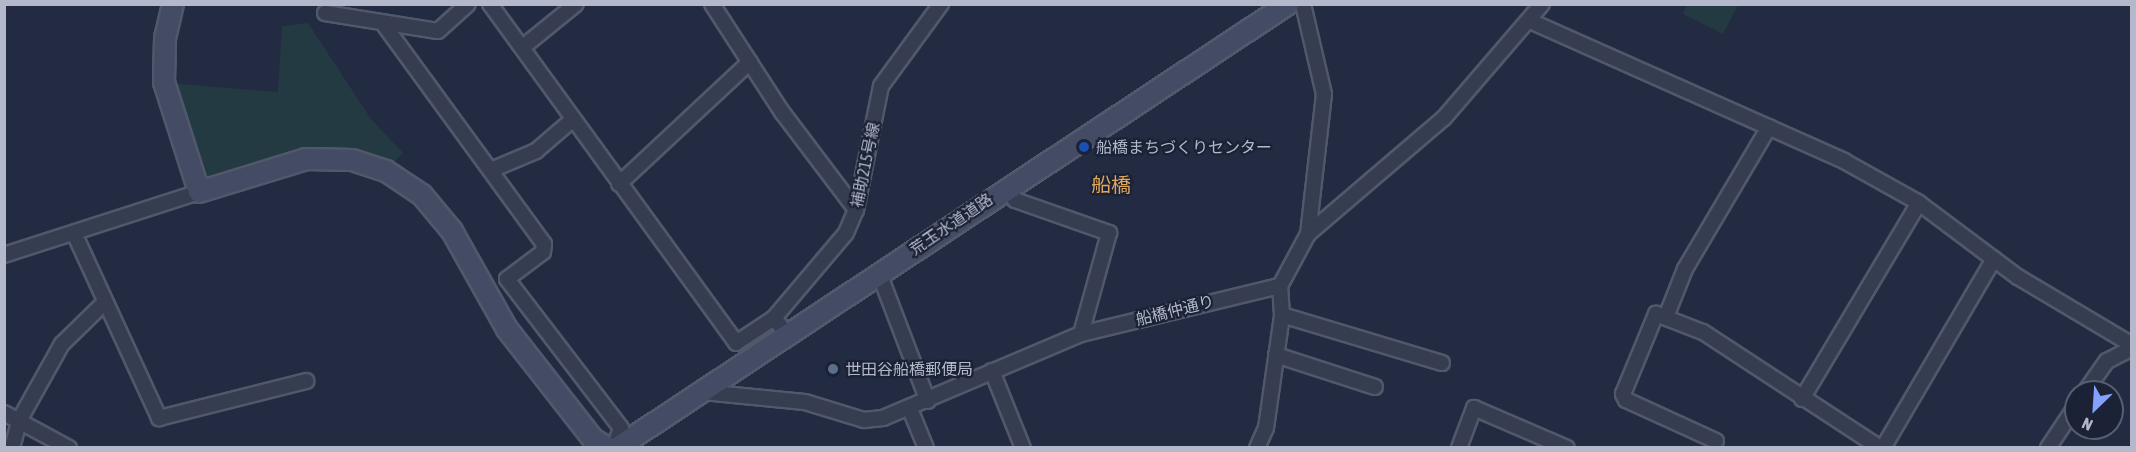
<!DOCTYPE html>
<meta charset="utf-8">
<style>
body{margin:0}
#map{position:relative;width:2136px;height:452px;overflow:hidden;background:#222b41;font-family:"Asap Condensed","Noto Sans JP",sans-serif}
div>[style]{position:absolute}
.green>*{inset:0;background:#243a42}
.roads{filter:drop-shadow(2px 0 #51586b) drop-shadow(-2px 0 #51586b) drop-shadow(0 2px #51586b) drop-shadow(0 -2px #51586b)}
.street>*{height:14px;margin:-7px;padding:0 7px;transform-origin:7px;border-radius:7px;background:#363d51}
.secondary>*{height:20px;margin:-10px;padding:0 10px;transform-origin:10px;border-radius:10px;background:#444b64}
.dots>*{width:16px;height:16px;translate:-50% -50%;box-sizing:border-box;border:3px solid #1b2236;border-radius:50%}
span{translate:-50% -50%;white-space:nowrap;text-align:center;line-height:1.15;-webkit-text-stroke:4.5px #1b2236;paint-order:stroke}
.poi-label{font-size:16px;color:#b3b9cb}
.left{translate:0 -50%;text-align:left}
.street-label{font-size:16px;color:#b3b9cb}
.quarter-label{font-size:20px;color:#dfa85a}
.frame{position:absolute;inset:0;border:6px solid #b3b9cb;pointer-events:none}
.north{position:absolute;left:2064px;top:380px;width:60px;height:60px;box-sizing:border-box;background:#1b2236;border:2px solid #585e72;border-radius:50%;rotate:205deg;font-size:16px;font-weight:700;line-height:24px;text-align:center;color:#b3b9cb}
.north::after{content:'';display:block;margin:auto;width:21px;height:27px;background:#84a1ff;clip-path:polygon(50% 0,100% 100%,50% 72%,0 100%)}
</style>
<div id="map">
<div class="green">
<div style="clip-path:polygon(1687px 5px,1687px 4px,1738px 5px,1723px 34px,1683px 14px)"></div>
<div style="clip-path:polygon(308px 23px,371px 119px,403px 153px,389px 168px,353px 158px,201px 190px,167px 83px,278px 92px,282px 26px)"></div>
</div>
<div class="roads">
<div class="street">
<div style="left:490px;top:4px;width:419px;rotate:54deg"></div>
<div style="left:736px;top:343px;width:45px;rotate:-33.3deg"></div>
<div style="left:774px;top:318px;width:21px;rotate:51deg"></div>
<div style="left:712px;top:4px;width:129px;rotate:57.1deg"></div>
<div style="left:782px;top:112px;width:123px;rotate:52.9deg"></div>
<div style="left:1303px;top:4px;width:92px;rotate:76.9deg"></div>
<div style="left:1324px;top:94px;width:141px;rotate:96.5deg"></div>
<div style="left:325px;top:13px;width:114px;rotate:9.1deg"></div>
<div style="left:438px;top:31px;width:40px;rotate:-42deg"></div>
<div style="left:1530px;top:21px;width:344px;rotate:24deg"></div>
<div style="left:1844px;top:161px;width:86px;rotate:29.2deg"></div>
<div style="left:1919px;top:203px;width:124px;rotate:36.8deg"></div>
<div style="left:2018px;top:277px;width:133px;rotate:30.8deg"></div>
<div style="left:382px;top:22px;width:275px;rotate:53.9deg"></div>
<div style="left:544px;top:244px;width:8px;rotate:97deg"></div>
<div style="left:543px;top:252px;width:45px;rotate:143.1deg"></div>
<div style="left:507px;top:279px;width:188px;rotate:52.6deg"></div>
<div style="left:621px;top:428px;width:21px;rotate:109deg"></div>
<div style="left:523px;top:47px;width:68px;rotate:-39.1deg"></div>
<div style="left:491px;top:170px;width:49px;rotate:-22.9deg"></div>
<div style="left:536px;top:151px;width:48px;rotate:-40.7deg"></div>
<div style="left:619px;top:184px;width:179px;rotate:-43deg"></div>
<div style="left:1006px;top:187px;width:16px;rotate:55deg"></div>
<div style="left:1015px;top:200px;width:100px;rotate:19.3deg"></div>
<div style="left:1109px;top:233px;width:105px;rotate:105.5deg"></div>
<div style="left:74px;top:233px;width:204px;rotate:65.3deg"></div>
<div style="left:159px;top:418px;width:152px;rotate:-14.1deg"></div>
<div style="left:4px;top:255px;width:205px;rotate:-17.9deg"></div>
<div style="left:879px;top:273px;width:137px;rotate:69.1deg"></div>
<div style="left:1282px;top:315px;width:167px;rotate:16.7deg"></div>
<div style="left:1666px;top:317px;width:52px;rotate:-68.4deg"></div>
<div style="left:1685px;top:269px;width:165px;rotate:-59.4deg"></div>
<div style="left:774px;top:318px;width:111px;rotate:-49.7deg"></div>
<div style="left:846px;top:233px;width:25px;rotate:-67deg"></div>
<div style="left:856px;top:210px;width:126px;rotate:-78.6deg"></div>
<div style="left:881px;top:86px;width:102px;rotate:-53.8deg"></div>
<div style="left:1276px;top:355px;width:104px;rotate:17.9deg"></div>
<div style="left:992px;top:371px;width:83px;rotate:68.1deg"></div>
<div style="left:703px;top:392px;width:102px;rotate:5.6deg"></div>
<div style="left:805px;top:402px;width:62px;rotate:17deg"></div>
<div style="left:864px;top:420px;width:19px;rotate:-6deg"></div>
<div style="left:883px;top:418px;width:215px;rotate:-23deg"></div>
<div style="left:1081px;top:334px;width:205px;rotate:-13.6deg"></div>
<div style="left:1280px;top:286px;width:59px;rotate:-61.7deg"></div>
<div style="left:1308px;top:234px;width:179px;rotate:-40.5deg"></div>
<div style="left:1444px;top:118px;width:150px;rotate:-49.3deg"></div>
<div style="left:2085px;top:392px;width:38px;rotate:-55deg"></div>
<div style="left:2107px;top:361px;width:28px;rotate:-27deg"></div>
<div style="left:1802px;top:399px;width:228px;rotate:-59.2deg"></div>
<div style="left:910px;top:409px;width:42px;rotate:67.7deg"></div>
<div style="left:4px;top:413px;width:74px;rotate:28.3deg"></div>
<div style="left:1716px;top:441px;width:99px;rotate:-155.5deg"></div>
<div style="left:1626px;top:400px;width:7px;rotate:-117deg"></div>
<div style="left:1623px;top:394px;width:87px;rotate:-67.6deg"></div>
<div style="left:1656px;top:314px;width:50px;rotate:21deg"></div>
<div style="left:1703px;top:332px;width:212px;rotate:33.2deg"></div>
<div style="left:12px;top:448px;width:30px;rotate:-75deg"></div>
<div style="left:20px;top:419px;width:86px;rotate:-60.8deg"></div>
<div style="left:62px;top:344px;width:59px;rotate:-44.3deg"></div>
<div style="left:1257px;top:448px;width:22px;rotate:-66deg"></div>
<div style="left:1266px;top:428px;width:114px;rotate:-81.9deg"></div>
<div style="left:1282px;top:315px;width:29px;rotate:-94deg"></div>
<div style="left:1459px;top:448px;width:43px;rotate:-69.4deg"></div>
<div style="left:1474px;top:408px;width:101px;rotate:23.3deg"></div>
<div style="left:1883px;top:448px;width:219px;rotate:-59.6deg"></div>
<div style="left:2048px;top:448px;width:50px;rotate:-56.3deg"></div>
</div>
<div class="secondary">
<div style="left:173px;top:4px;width:35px;rotate:103deg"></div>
<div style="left:165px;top:38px;width:44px;rotate:91.3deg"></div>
<div style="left:164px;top:82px;width:115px;rotate:72.3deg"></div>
<div style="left:199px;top:192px;width:112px;rotate:-17.1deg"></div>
<div style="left:306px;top:159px;width:46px;rotate:1.2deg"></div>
<div style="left:352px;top:160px;width:36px;rotate:18deg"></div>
<div style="left:386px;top:171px;width:43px;rotate:33.7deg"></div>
<div style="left:422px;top:195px;width:47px;rotate:50.2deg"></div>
<div style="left:452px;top:231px;width:112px;rotate:60.7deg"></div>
<div style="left:507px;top:329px;width:140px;rotate:52deg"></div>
<div style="left:593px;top:439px;width:17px;rotate:31deg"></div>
<div style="left:617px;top:448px;width:805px;rotate:-33.49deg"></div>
</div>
</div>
<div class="dots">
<div style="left:1084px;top:147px;background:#1a4fb4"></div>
<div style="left:833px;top:369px;background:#5c6f8a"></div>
</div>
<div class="poi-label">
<span class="left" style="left:1096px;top:147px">船橋まちづくりセンター</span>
<span class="left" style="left:845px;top:369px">世田谷船橋郵便局</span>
</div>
<div class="street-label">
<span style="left:865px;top:165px;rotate:-78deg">補助215号線</span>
<span style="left:951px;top:224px;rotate:-34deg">荒玉水道道路</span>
<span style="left:1175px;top:310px;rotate:-14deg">船橋仲通り</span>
</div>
<div class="quarter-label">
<span style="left:1111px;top:184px">船橋</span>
</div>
<div class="frame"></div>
<div class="north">N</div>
</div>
